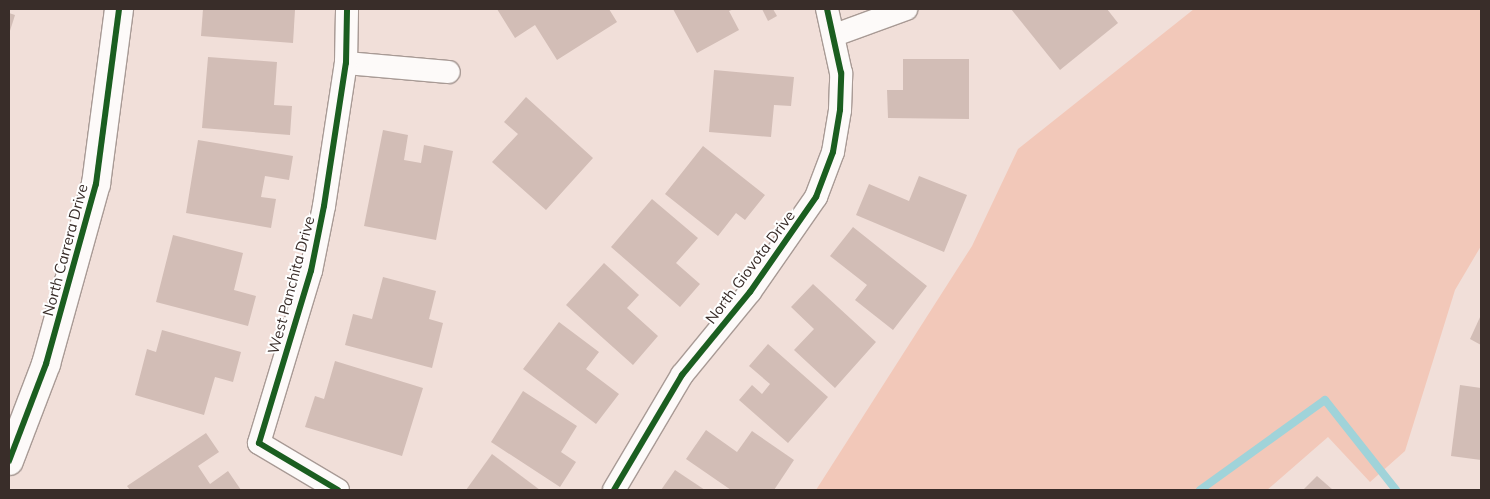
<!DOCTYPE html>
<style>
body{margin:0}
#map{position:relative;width:1490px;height:499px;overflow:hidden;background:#f1dfd9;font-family:Mulish,sans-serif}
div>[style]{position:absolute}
.green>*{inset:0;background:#f2c8b9}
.stream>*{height:8px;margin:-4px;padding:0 4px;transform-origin:4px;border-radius:4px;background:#a0d3d9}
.building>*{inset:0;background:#d2bdb6}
.roads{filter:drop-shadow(1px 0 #a89a95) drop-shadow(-1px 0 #a89a95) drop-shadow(0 1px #a89a95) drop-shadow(0 -1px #a89a95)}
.minor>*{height:22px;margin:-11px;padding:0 11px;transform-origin:11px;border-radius:11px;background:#fdfaf9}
.tertiary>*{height:28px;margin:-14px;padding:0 14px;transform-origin:14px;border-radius:14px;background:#fdfaf9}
.cycleway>*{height:6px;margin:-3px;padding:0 3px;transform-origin:3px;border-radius:3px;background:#1b5e20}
span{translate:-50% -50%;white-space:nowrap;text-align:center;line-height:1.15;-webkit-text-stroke:4px #fff;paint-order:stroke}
.street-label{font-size:15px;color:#392d29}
.frame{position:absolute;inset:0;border:10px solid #392d29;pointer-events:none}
</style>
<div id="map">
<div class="green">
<div style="clip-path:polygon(1194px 9px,1481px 9px,1481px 246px,1455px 290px,1405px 451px,1370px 482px,1328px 437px,1267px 490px,816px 490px,972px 246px,1018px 149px)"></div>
</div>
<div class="stream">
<div style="left:1200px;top:490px;width:154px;rotate:-35.8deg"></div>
<div style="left:1325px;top:400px;width:115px;rotate:51.7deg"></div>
</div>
<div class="building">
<div style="clip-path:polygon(203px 9px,295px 10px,293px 43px,201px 36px)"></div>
<div style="clip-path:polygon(497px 9px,609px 9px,617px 22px,557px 60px,535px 25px,515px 38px)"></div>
<div style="clip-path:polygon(673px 9px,734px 9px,729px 11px,739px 30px,697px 53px)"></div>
<div style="clip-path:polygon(762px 9px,773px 9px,777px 16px,768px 21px)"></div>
<div style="clip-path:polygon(1011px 9px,1107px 9px,1118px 23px,1060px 70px)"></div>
<div style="clip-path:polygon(9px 13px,15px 15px,9px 34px)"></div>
<div style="clip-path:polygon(208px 57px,277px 62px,274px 105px,292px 106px,290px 135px,202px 128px)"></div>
<div style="clip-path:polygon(903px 59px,969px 59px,969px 119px,888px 118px,887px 90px,903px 90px)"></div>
<div style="clip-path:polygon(714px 70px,794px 77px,791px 106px,774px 105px,771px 137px,709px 132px)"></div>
<div style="clip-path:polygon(526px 97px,593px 158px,546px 210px,492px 162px,518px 134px,504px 122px)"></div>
<div style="clip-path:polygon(383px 130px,408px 135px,404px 160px,421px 163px,424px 145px,453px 151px,436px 240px,364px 226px)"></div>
<div style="clip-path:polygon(198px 140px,293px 156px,289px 180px,265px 176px,261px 197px,276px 199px,271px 228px,186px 213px)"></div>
<div style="clip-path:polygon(703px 146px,765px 195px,745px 220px,736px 213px,718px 236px,665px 194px)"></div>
<div style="clip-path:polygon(919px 176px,967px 195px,944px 252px,856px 215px,869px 184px,909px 201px)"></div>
<div style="clip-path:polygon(652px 199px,698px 238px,676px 263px,700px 284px,680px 307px,611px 247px)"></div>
<div style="clip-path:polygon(853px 227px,927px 286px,893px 330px,855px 300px,867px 285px,830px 256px)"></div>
<div style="clip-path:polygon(173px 235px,243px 253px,234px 290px,256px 296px,248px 326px,156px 302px)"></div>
<div style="clip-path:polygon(604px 263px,639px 295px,627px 308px,658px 336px,633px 365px,566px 305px)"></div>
<div style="clip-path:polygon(383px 277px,436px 291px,429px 319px,443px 323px,432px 368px,345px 345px,353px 314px,372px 319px)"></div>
<div style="clip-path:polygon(813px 284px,876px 342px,835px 388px,794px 350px,814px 329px,791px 307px)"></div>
<div style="clip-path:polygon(1481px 315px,1481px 345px,1470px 339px)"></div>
<div style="clip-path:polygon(559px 322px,599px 352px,586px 369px,619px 394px,596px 424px,523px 369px)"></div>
<div style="clip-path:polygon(162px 330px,241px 352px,233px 382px,215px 377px,204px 415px,135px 395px,147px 349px,156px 352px)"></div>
<div style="clip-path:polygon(768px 344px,828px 397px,788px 443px,739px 400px,752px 385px,762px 394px,770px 384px,749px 366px)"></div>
<div style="clip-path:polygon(335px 361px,423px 388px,402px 456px,305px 427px,315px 396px,324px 399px)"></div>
<div style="clip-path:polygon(1460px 385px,1481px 388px,1481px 460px,1451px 456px)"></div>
<div style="clip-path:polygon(523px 391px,577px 426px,561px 452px,576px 462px,560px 487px,491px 442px)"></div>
<div style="clip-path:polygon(706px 430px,737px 452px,752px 431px,794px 460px,774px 490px,731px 490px,686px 459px)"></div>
<div style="clip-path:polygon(206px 433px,219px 452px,198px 466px,210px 484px,228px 471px,241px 490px,130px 490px,127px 486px)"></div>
<div style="clip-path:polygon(492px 454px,540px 490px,466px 490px)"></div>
<div style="clip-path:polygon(675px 470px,705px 490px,661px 490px)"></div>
<div style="clip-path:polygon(1317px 476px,1333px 490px,1303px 490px)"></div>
</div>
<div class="roads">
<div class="minor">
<div style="left:835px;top:35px;width:76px;rotate:-20.1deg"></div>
<div style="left:346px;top:63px;width:103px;rotate:5deg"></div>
<div style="left:338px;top:490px;width:92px;rotate:-149.3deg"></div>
<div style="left:259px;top:443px;width:180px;rotate:-73.2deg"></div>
<div style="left:311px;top:271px;width:66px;rotate:-78.7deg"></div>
<div style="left:324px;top:206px;width:145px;rotate:-81.3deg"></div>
<div style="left:346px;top:63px;width:54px;rotate:-88.9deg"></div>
<div style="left:614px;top:490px;width:134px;rotate:-59.4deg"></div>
<div style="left:682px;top:375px;width:107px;rotate:-50.7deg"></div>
<div style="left:750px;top:292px;width:116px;rotate:-55.2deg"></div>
<div style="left:816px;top:197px;width:48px;rotate:-69.3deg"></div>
<div style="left:833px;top:152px;width:43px;rotate:-80.5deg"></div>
<div style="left:840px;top:110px;width:37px;rotate:-88deg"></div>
<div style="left:841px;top:73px;width:66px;rotate:-102.3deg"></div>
</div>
<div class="tertiary">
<div style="left:9px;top:461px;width:104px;rotate:-69.1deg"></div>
<div style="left:46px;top:364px;width:187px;rotate:-74.5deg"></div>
<div style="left:96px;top:184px;width:177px;rotate:-82.5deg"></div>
</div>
</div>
<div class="cycleway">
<div style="left:9px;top:461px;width:104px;rotate:-69.1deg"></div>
<div style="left:46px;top:364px;width:187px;rotate:-74.5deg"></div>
<div style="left:96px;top:184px;width:177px;rotate:-82.5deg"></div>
<div style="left:338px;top:490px;width:92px;rotate:-149.3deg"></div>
<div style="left:259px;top:443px;width:180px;rotate:-73.2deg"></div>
<div style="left:311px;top:271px;width:66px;rotate:-78.7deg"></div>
<div style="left:324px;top:206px;width:145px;rotate:-81.3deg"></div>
<div style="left:346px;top:63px;width:54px;rotate:-88.9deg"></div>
<div style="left:614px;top:490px;width:134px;rotate:-59.4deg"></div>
<div style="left:682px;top:375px;width:107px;rotate:-50.7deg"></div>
<div style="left:750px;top:292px;width:116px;rotate:-55.2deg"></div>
<div style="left:816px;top:197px;width:48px;rotate:-69.3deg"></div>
<div style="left:833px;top:152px;width:43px;rotate:-80.5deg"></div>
<div style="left:840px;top:110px;width:37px;rotate:-88deg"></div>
<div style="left:841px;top:73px;width:66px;rotate:-102.3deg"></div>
</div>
<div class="street-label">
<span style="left:65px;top:250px;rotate:-75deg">North Carrera Drive</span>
<span style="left:750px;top:267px;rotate:-53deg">North Giovota Drive</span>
<span style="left:291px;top:285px;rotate:-75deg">West Panchita Drive</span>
</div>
<div class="frame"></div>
</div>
